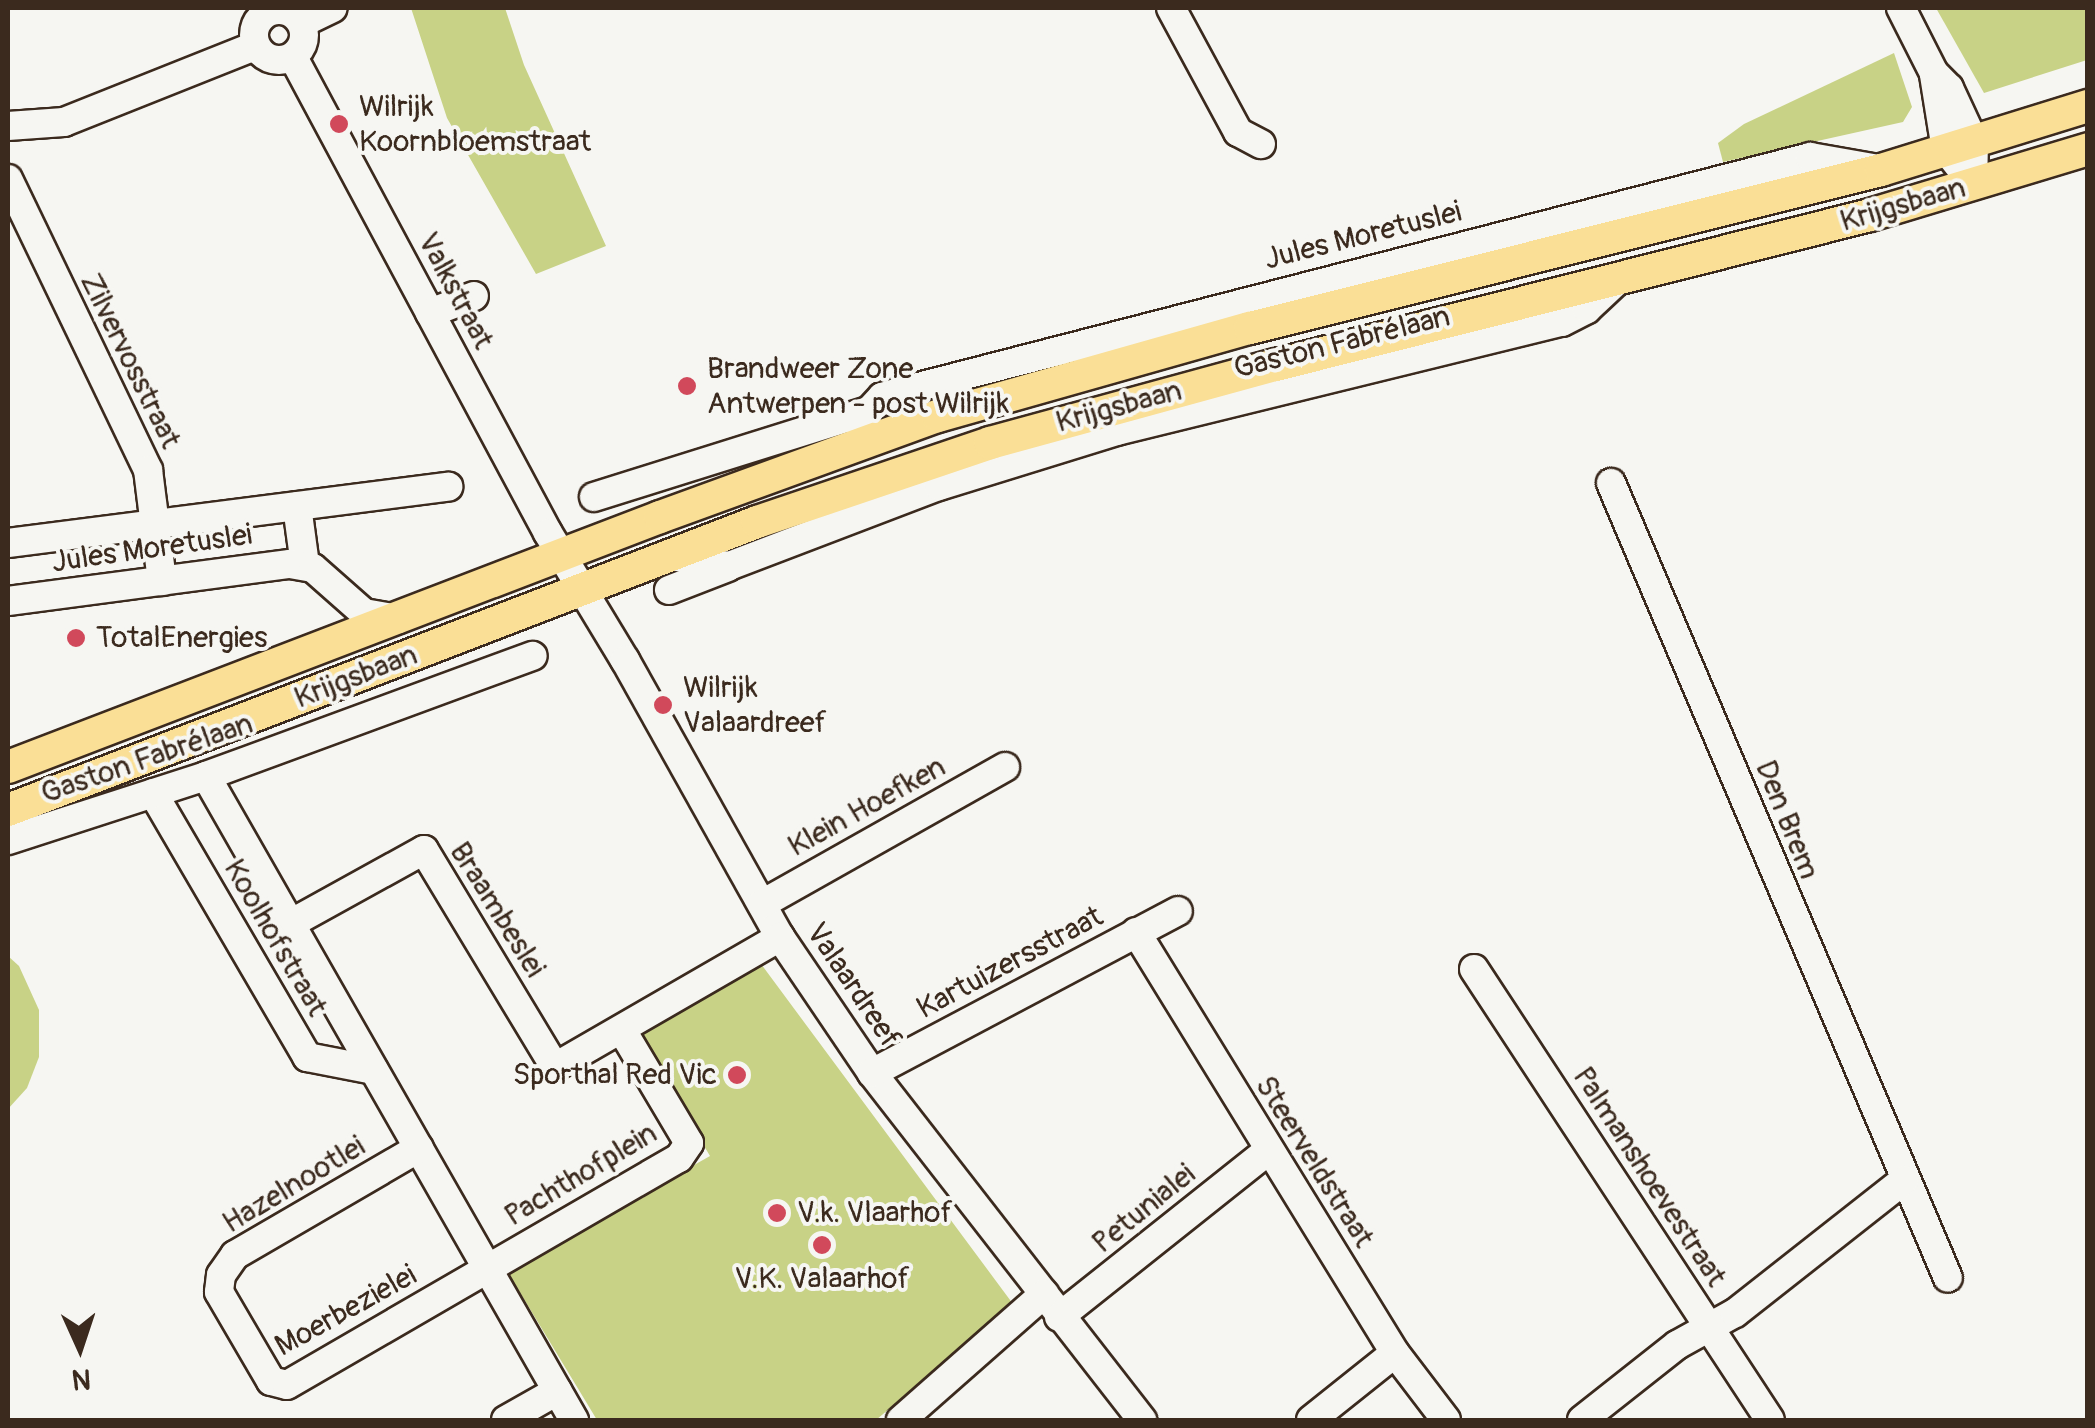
<!DOCTYPE html>
<meta charset="utf-8">
<style>
body{margin:0}
#map{position:relative;width:2095px;height:1428px;overflow:hidden;background:#f6f6f2;font-family:Pangolin,sans-serif}
div>[style]{position:absolute}
.green>*{inset:0;background:#c8d286}
.roads{filter:drop-shadow(2px 0 #3b2a1e) drop-shadow(-2px 0 #3b2a1e) drop-shadow(0 2px #3b2a1e) drop-shadow(0 -2px #3b2a1e)}
.minor>*{height:28px;margin:-14px;padding:0 14px;transform-origin:14px;border-radius:14px;background:#f6f6f2}
.minor>.ring{margin:-14px;padding:0;box-sizing:content-box;background:none;border:28px solid #f6f6f2;border-radius:50%}
.major>*{height:32px;margin:-16px;padding:0 16px;transform-origin:16px;border-radius:16px;background:#fadf96}
.dots>*{width:28px;height:28px;translate:-50% -50%;box-sizing:border-box;border:5px solid #f6f6f2;border-radius:50%}
span{translate:-50% -50%;white-space:nowrap;text-align:center;line-height:1.15;-webkit-text-stroke:8px #f6f6f2;paint-order:stroke}
.poi-label{font-size:30px;color:#3b2a1e}
.left{translate:0 -50%;text-align:left}
.right{translate:-100% -50%;text-align:right}
.street-label{font-size:30px;color:#3b2a1e}
.frame{position:absolute;inset:0;border:10px solid #3b2a1e;pointer-events:none}
.north{position:absolute;left:30px;top:1298px;width:100px;height:100px;-webkit-text-stroke:8px #f6f6f2;paint-order:stroke;rotate:177deg;font-size:28px;font-weight:700;line-height:40px;text-align:center;color:#3b2a1e}
.north::after{content:'';display:block;margin:auto;width:35px;height:45px;background:#3b2a1e;clip-path:polygon(50% 0,100% 100%,50% 72%,0 100%)}
</style>
<div id="map">
<div class="green">
<div style="clip-path:polygon(411px 8px,505px 8px,524px 65px,606px 246px,536px 274px,447px 118px)"></div>
<div style="clip-path:polygon(1936px 8px,2087px 8px,2087px 60px,1984px 93px)"></div>
<div style="clip-path:polygon(1894px 53px,1912px 107px,1903px 122px,1723px 162px,1718px 143px,1744px 124px)"></div>
<div style="clip-path:polygon(8px 956px,19px 966px,39px 1010px,39px 1057px,27px 1088px,8px 1109px)"></div>
<div style="clip-path:polygon(761px 964px,1013px 1304px,876px 1420px,597px 1420px,507px 1271px,710px 1156px,638px 1035px)"></div>
</div>
<div class="roads">
<div class="minor">
<div style="left:1171px;top:8px;width:141px;rotate:61.6deg"></div>
<div style="left:1238px;top:132px;width:26px;rotate:28deg"></div>
<div style="left:1901px;top:8px;width:73px;rotate:63.1deg"></div>
<div style="left:1934px;top:73px;width:21px;rotate:45deg"></div>
<div style="left:1949px;top:88px;width:60px;rotate:65.2deg"></div>
<div style="left:1974px;top:142px;width:43px;rotate:91.3deg"></div>
<div class="ring" style="left:254px;top:10px;width:22px;height:22px"></div>
<div style="left:302px;top:23px;width:34px;rotate:-26deg"></div>
<div style="left:293px;top:57px;width:540px;rotate:61.82deg"></div>
<div style="left:548px;top:533px;width:149px;rotate:58.8deg"></div>
<div style="left:625px;top:660px;width:317px;rotate:60.8deg"></div>
<div style="left:780px;top:937px;width:164px;rotate:55.9deg"></div>
<div style="left:872px;top:1073px;width:440px;rotate:52.1deg"></div>
<div style="left:1934px;top:75px;width:76px;rotate:80.9deg"></div>
<div style="left:1946px;top:150px;width:21px;rotate:51deg"></div>
<div style="left:8px;top:126px;width:56px;rotate:-4.1deg"></div>
<div style="left:64px;top:122px;width:206px;rotate:-21.7deg"></div>
<div style="left:8px;top:179px;width:323px;rotate:64.3deg"></div>
<div style="left:148px;top:470px;width:112px;rotate:82.8deg"></div>
<div style="left:430px;top:313px;width:47px;rotate:-21.1deg"></div>
<div style="left:858px;top:444px;width:35px;rotate:-72deg"></div>
<div style="left:869px;top:411px;width:19px;rotate:-47deg"></div>
<div style="left:882px;top:397px;width:18px;rotate:-16deg"></div>
<div style="left:899px;top:392px;width:941px;rotate:-14.46deg"></div>
<div style="left:1810px;top:157px;width:70px;rotate:9.9deg"></div>
<div style="left:1611px;top:483px;width:863px;rotate:67.03deg"></div>
<div style="left:594px;top:497px;width:288px;rotate:-17.4deg"></div>
<div style="left:297px;top:506px;width:60px;rotate:82.3deg"></div>
<div style="left:8px;top:543px;width:444px;rotate:-7.3deg"></div>
<div style="left:671px;top:556px;width:59px;rotate:9.8deg"></div>
<div style="left:729px;top:566px;width:225px;rotate:-20.9deg"></div>
<div style="left:939px;top:486px;width:186px;rotate:-17.2deg"></div>
<div style="left:1117px;top:431px;width:458px;rotate:-13.8deg"></div>
<div style="left:1562px;top:322px;width:28px;rotate:-27deg"></div>
<div style="left:1587px;top:309px;width:44px;rotate:-43.2deg"></div>
<div style="left:669px;top:590px;width:63px;rotate:-21.3deg"></div>
<div style="left:8px;top:601px;width:284px;rotate:-7.5deg"></div>
<div style="left:290px;top:564px;width:23px;rotate:10deg"></div>
<div style="left:313px;top:568px;width:68px;rotate:41.4deg"></div>
<div style="left:364px;top:613px;width:35px;rotate:10deg"></div>
<div style="left:206px;top:776px;width:742px;rotate:60.26deg"></div>
<div style="left:153px;top:793px;width:306px;rotate:59.7deg"></div>
<div style="left:307px;top:1057px;width:68px;rotate:11deg"></div>
<div style="left:8px;top:840px;width:208px;rotate:-17.9deg"></div>
<div style="left:206px;top:776px;width:348px;rotate:-20.2deg"></div>
<div style="left:762px;top:904px;width:279px;rotate:-29.4deg"></div>
<div style="left:290px;top:924px;width:153px;rotate:-28.9deg"></div>
<div style="left:424px;top:850px;width:253px;rotate:58.9deg"></div>
<div style="left:555px;top:1067px;width:260px;rotate:-30deg"></div>
<div style="left:1136px;top:932px;width:494px;rotate:58.4deg"></div>
<div style="left:1395px;top:1353px;width:84px;rotate:52.7deg"></div>
<div style="left:1474px;top:969px;width:539px;rotate:56.72deg"></div>
<div style="left:872px;top:1073px;width:346px;rotate:-27.9deg"></div>
<div style="left:419px;top:1148px;width:213px;rotate:149.8deg"></div>
<div style="left:235px;top:1255px;width:24px;rotate:125deg"></div>
<div style="left:221px;top:1275px;width:17px;rotate:97deg"></div>
<div style="left:219px;top:1292px;width:103px;rotate:59.7deg"></div>
<div style="left:271px;top:1381px;width:16px;rotate:14deg"></div>
<div style="left:287px;top:1385px;width:453px;rotate:-30.1deg"></div>
<div style="left:679px;top:1158px;width:18px;rotate:-56deg"></div>
<div style="left:689px;top:1143px;width:131px;rotate:-120.7deg"></div>
<div style="left:1059px;top:1317px;width:267px;rotate:-38.5deg"></div>
<div style="left:506px;top:1420px;width:59px;rotate:-29.6deg"></div>
<div style="left:901px;top:1420px;width:191px;rotate:-41.4deg"></div>
<div style="left:1311px;top:1420px;width:107px;rotate:-38.6deg"></div>
<div style="left:1582px;top:1420px;width:121px;rotate:-38.3deg"></div>
<div style="left:1677px;top:1345px;width:66px;rotate:-28.9deg"></div>
<div style="left:1735px;top:1313px;width:215px;rotate:-38.2deg"></div>
</div>
<div class="major">
<div style="left:8px;top:767px;width:698px;rotate:-20.98deg"></div>
<div style="left:660px;top:517px;width:296px;rotate:-20deg"></div>
<div style="left:938px;top:416px;width:324px;rotate:-15.8deg"></div>
<div style="left:1250px;top:328px;width:650px;rotate:-14.06deg"></div>
<div style="left:1881px;top:170px;width:217px;rotate:-17.2deg"></div>
<div style="left:8px;top:810px;width:802px;rotate:-21.03deg"></div>
<div style="left:757px;top:522px;width:246px;rotate:-18.7deg"></div>
<div style="left:990px;top:443px;width:296px;rotate:-15.3deg"></div>
<div style="left:1276px;top:365px;width:613px;rotate:-14.17deg"></div>
<div style="left:1870px;top:215px;width:228px;rotate:-16.8deg"></div>
</div>
</div>
<div class="dots">
<div style="left:339px;top:124px;background:#d1495b"></div>
<div style="left:687px;top:386px;background:#d1495b"></div>
<div style="left:76px;top:638px;background:#d1495b"></div>
<div style="left:663px;top:705px;background:#d1495b"></div>
<div style="left:737px;top:1075px;background:#d1495b"></div>
<div style="left:777px;top:1213px;background:#d1495b"></div>
<div style="left:822px;top:1245px;background:#d1495b"></div>
</div>
<div class="poi-label">
<span class="left" style="left:359px;top:124px">Wilrijk<br>Koornbloemstraat</span>
<span class="left" style="left:707px;top:386px">Brandweer Zone<br>Antwerpen - post Wilrijk</span>
<span class="left" style="left:96px;top:638px">TotalEnergies</span>
<span class="left" style="left:683px;top:705px">Wilrijk<br>Valaardreef</span>
<span class="right" style="left:717px;top:1075px">Sporthal Red Vic</span>
<span class="left" style="left:797px;top:1213px">V.k. Vlaarhof</span>
<span style="left:822px;top:1279px">V.K. Valaarhof</span>
</div>
<div class="street-label">
<span style="left:1903px;top:205px;rotate:-16deg">Krijgsbaan</span>
<span style="left:1363px;top:236px;rotate:-14deg">Jules Moretuslei</span>
<span style="left:455px;top:291px;rotate:62deg">Valkstraat</span>
<span style="left:1342px;top:343px;rotate:-14deg">Gaston Fabrélaan</span>
<span style="left:130px;top:361px;rotate:64deg">Zilvervosstraat</span>
<span style="left:1119px;top:407px;rotate:-15deg">Krijgsbaan</span>
<span style="left:152px;top:549px;rotate:-8deg">Jules Moretuslei</span>
<span style="left:356px;top:677px;rotate:-21deg">Krijgsbaan</span>
<span style="left:147px;top:759px;rotate:-19deg">Gaston Fabrélaan</span>
<span style="left:867px;top:807px;rotate:-29deg">Klein Hoefken</span>
<span style="left:1787px;top:820px;rotate:68deg">Den Brem</span>
<span style="left:497px;top:910px;rotate:58deg">Braambeslei</span>
<span style="left:275px;top:938px;rotate:60deg">Koolhofstraat</span>
<span style="left:1010px;top:963px;rotate:-28deg">Kartuizersstraat</span>
<span style="left:853px;top:986px;rotate:56deg">Valaardreef</span>
<span style="left:1314px;top:1162px;rotate:58deg">Steerveldstraat</span>
<span style="left:581px;top:1175px;rotate:-31deg">Pachthofplein</span>
<span style="left:1649px;top:1177px;rotate:57deg">Palmanshoevestraat</span>
<span style="left:294px;top:1185px;rotate:-31deg">Hazelnootlei</span>
<span style="left:1144px;top:1209px;rotate:-39deg">Petunialei</span>
<span style="left:346px;top:1311px;rotate:-29deg">Moerbezielei</span>
</div>
<div class="frame"></div>
<div class="north">N</div>
</div>
